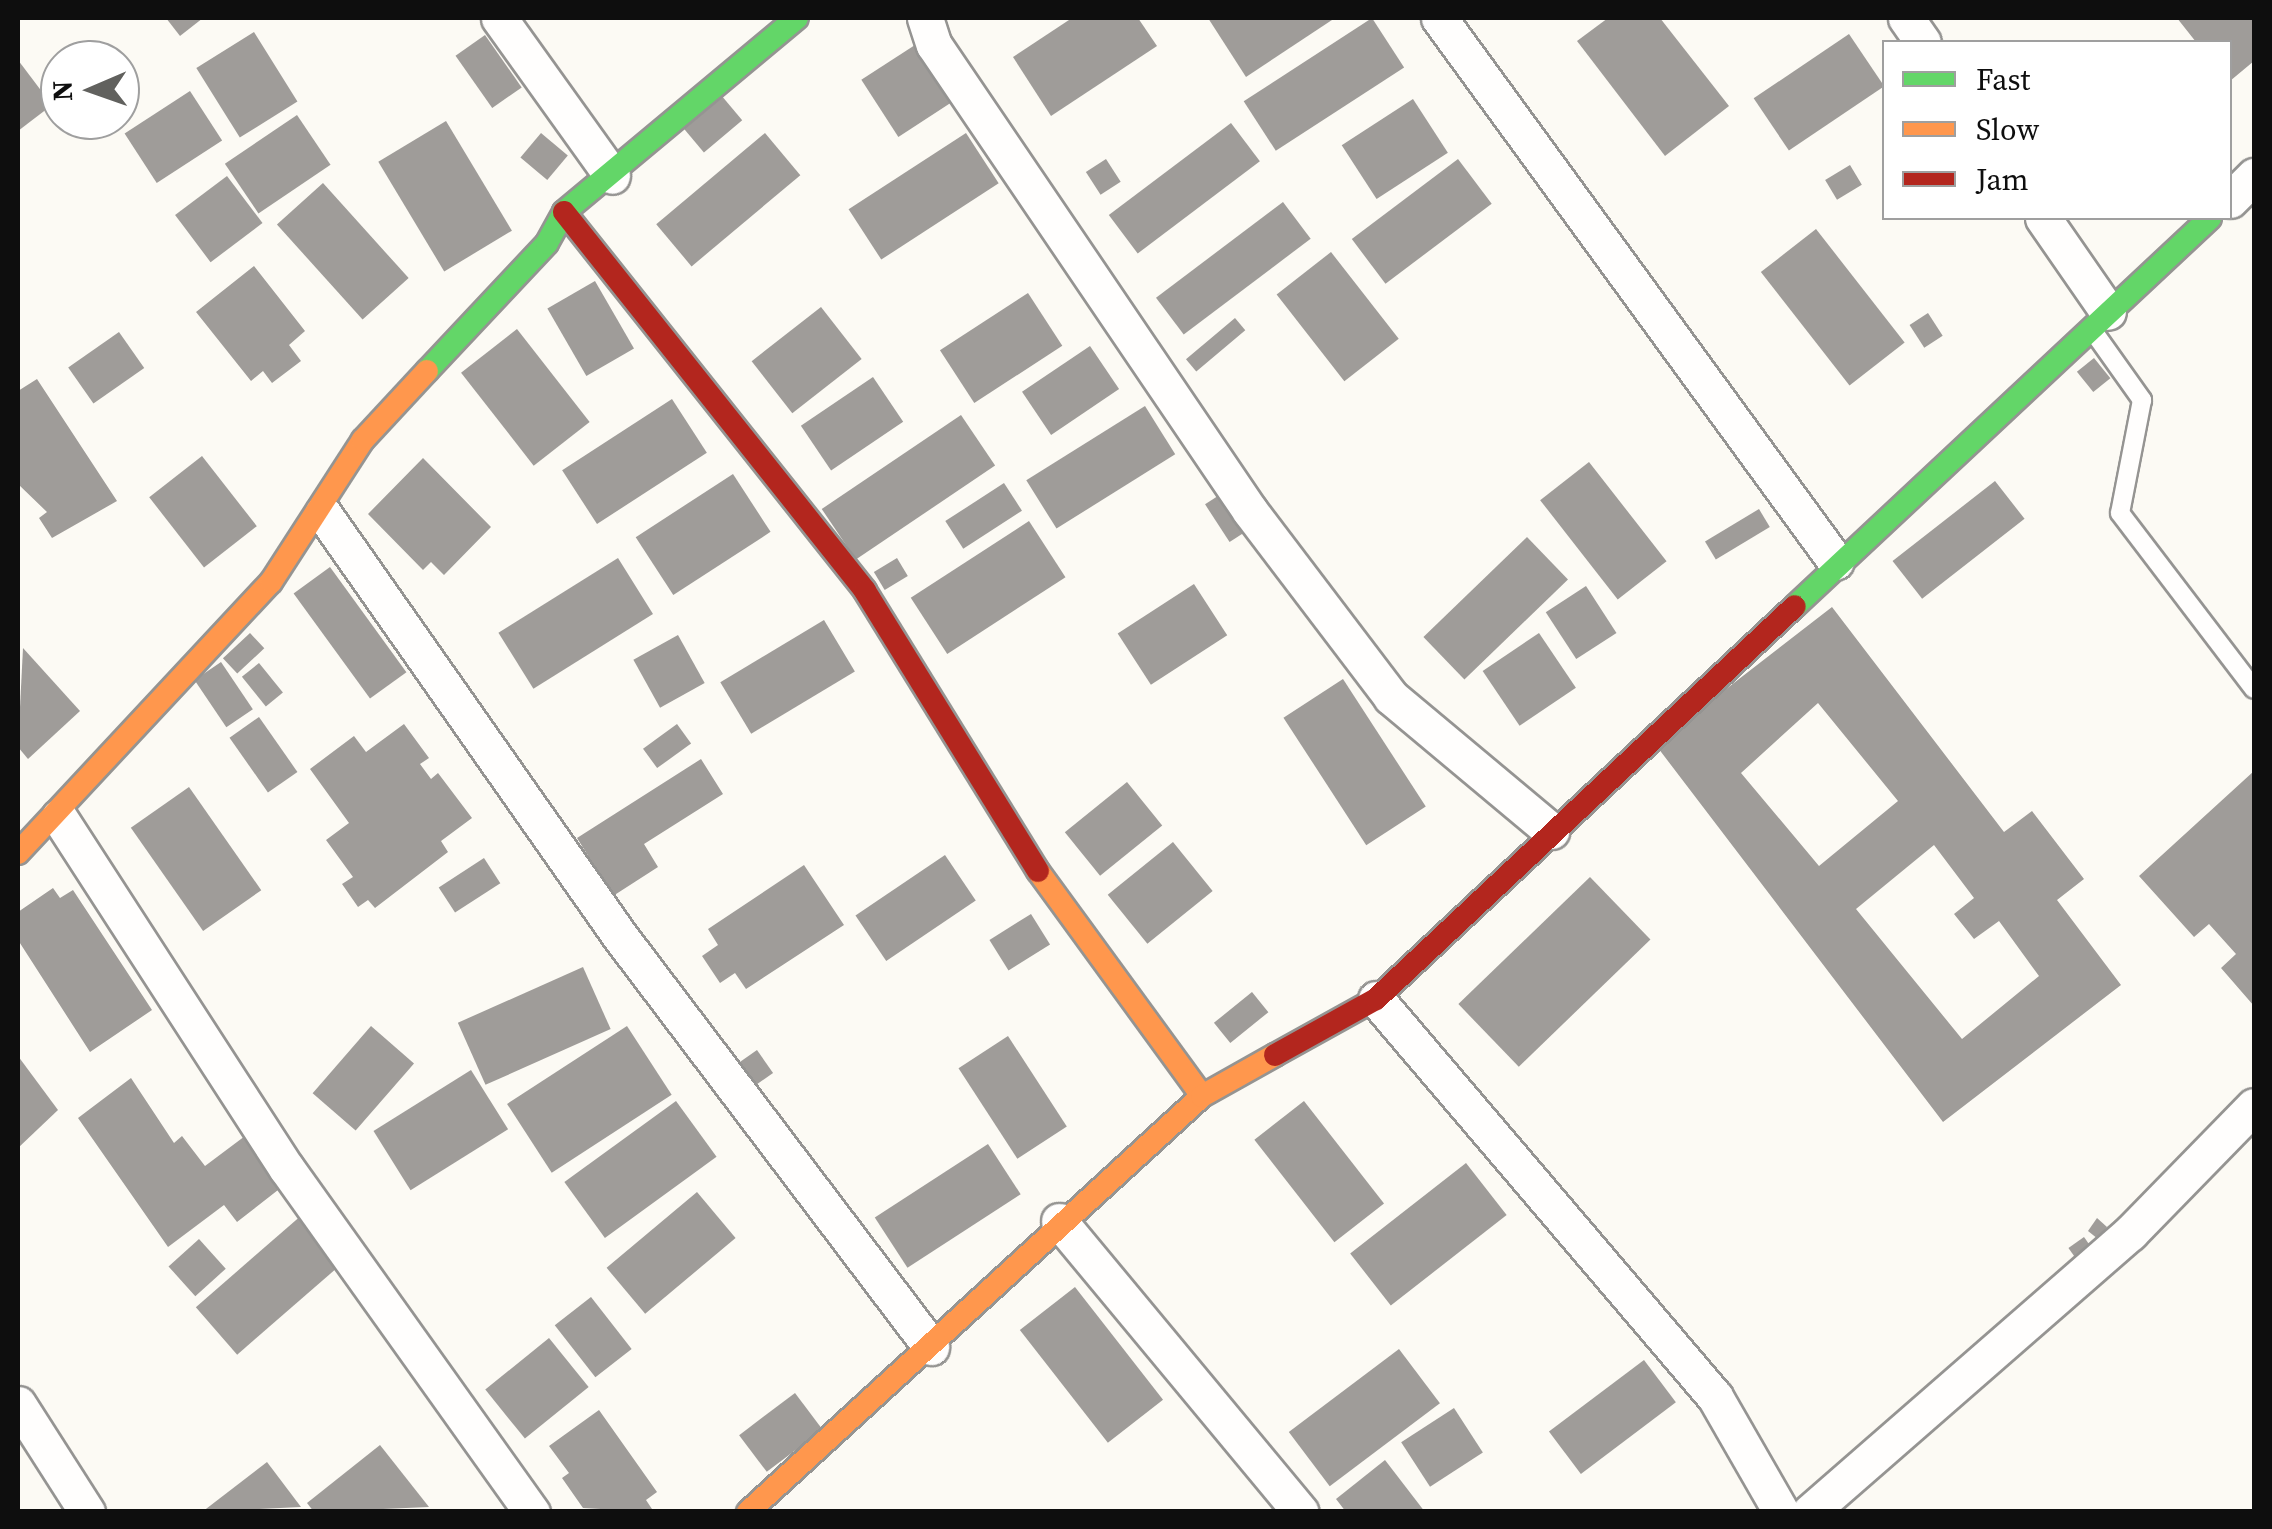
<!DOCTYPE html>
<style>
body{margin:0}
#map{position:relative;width:2272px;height:1529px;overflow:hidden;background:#fcfaf4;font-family:"Source Serif 4",serif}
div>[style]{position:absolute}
.building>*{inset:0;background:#9f9c99;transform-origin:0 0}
.roads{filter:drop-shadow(2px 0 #959492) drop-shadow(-2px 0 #959492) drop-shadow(0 2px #959492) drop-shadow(0 -2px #959492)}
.lane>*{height:18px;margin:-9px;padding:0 9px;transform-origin:9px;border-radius:9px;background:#fffefd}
.street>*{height:35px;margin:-17.5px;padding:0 17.5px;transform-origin:17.5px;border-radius:17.5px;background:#fffefd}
.fast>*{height:22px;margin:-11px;padding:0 11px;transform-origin:11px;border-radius:11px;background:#63d668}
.slow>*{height:22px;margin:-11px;padding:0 11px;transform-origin:11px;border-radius:11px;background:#ff974d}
.jam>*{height:22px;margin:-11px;padding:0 11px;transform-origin:11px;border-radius:11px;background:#b3261e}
span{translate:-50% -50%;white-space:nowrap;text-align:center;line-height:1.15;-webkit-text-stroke:10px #fff;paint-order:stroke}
.frame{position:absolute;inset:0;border:20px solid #0e0e0e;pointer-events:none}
.legend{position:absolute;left:1882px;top:40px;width:350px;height:180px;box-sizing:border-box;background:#fff;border:2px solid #9f9f9f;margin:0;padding:12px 18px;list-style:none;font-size:30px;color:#0e0e0e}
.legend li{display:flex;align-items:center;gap:20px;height:50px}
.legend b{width:50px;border:2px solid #9f9f9f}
.north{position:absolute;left:40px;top:40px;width:100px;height:100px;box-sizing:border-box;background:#fff;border:2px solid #9f9f9f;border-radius:50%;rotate:268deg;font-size:28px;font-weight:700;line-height:40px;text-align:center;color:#0e0e0e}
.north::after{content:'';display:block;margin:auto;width:35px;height:45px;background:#61615e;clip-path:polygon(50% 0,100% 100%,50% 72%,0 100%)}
</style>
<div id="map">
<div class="building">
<div style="clip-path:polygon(166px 18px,203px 18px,180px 36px)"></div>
<div style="clip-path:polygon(1072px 18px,1138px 18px,1157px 46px,1051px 116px,1013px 57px)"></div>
<div style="clip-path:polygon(1208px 18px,1335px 18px,1246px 77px)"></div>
<div style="left:1372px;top:18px;width:59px;height:153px;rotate:57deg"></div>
<div style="clip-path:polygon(1608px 18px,1660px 18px,1729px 106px,1665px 156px,1577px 41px)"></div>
<div style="clip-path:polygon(2177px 18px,2254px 18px,2254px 61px,2230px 81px,2230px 42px,2196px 42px)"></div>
<div style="left:254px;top:32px;width:82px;height:68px;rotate:58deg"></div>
<div style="left:1849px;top:34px;width:63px;height:115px;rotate:56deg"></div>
<div style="left:485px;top:35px;width:64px;height:36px;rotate:55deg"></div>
<div style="left:915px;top:45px;width:68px;height:64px;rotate:57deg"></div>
<div style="clip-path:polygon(18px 60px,52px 105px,18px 131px)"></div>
<div style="left:190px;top:91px;width:59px;height:78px;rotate:57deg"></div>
<div style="left:721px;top:95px;width:33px;height:50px;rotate:50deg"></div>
<div style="left:1413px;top:99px;width:64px;height:85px;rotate:57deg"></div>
<div style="left:297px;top:115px;width:60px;height:87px;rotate:56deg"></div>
<div style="left:446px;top:121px;width:128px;height:79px;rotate:59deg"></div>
<div style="left:1231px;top:123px;width:48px;height:153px;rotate:53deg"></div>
<div style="left:541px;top:133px;width:35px;height:32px;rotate:40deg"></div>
<div style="left:765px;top:133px;width:55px;height:142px;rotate:50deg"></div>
<div style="left:966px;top:133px;width:60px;height:140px;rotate:57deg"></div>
<div style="left:1106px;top:159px;width:27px;height:24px;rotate:57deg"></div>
<div style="left:1458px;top:159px;width:56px;height:133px;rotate:53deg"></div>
<div style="left:1850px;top:165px;width:23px;height:29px;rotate:59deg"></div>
<div style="left:227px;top:176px;width:59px;height:65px;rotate:53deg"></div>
<div style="left:323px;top:183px;width:128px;height:62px;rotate:48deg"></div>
<div style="left:1283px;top:202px;width:46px;height:159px;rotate:53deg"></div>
<div style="left:1816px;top:229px;width:144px;height:70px;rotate:52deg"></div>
<div style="left:1331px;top:252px;width:110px;height:69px;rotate:52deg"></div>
<div style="clip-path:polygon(254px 266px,305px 331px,289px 345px,301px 361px,272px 383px,263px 371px,251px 381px,196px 312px)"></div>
<div style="left:595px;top:281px;width:78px;height:55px;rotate:60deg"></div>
<div style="left:1028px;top:293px;width:63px;height:105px;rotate:57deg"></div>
<div style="left:821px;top:307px;width:66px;height:88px;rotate:52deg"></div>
<div style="left:1928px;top:313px;width:27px;height:22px;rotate:57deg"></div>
<div style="left:1235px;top:318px;width:16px;height:64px;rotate:50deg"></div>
<div style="left:517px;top:329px;width:118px;height:71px;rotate:52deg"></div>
<div style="left:119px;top:332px;width:44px;height:62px;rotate:55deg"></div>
<div style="left:1090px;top:346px;width:52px;height:82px;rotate:56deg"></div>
<div style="left:2094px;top:358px;width:26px;height:22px;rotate:51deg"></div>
<div style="left:873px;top:377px;width:54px;height:87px;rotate:56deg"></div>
<div style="clip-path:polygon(37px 379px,117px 501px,52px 538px,39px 518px,47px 512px,18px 484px,18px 391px)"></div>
<div style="left:672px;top:399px;width:64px;height:131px;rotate:57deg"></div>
<div style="left:1145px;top:406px;width:57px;height:140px;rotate:58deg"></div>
<div style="left:961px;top:415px;width:61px;height:168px;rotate:56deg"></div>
<div style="left:202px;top:456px;width:89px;height:67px;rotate:52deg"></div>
<div style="clip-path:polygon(423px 458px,491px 527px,444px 575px,431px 562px,423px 570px,368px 514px)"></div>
<div style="left:1589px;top:462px;width:126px;height:62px;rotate:52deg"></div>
<div style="left:733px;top:474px;width:69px;height:116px;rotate:57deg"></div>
<div style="left:1995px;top:481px;width:48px;height:130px;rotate:52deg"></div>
<div style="left:1004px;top:483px;width:33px;height:70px;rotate:57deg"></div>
<div style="left:1221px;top:494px;width:45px;height:19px;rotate:57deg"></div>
<div style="left:1759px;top:509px;width:21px;height:63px;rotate:59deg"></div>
<div style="left:1029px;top:521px;width:67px;height:141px;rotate:57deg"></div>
<div style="left:1527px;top:537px;width:59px;height:144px;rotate:46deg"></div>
<div style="left:618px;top:558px;width:66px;height:141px;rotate:58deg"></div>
<div style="left:897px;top:558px;width:21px;height:27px;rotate:59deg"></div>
<div style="left:330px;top:567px;width:130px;height:45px;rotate:54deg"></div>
<div style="left:1194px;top:584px;width:61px;height:91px;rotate:57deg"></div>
<div style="left:1586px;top:586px;width:56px;height:48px;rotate:57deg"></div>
<div style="clip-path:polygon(evenodd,1832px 607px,2004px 832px,2032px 811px,2084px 879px,2057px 900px,2121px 985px,1943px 1122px,1655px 744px,1832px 607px,1818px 703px,1898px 801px,1819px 866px,1741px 773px,1818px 703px,1832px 607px,1934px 845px,1974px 898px,1954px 914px,1974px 939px,1999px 921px,2039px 976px,1962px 1039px,1856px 909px,1934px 845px)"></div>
<div style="left:824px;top:620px;width:60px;height:121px;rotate:59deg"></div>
<div style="left:250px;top:633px;width:21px;height:37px;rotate:47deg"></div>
<div style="left:1539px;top:633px;width:66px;height:68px;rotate:56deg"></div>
<div style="left:678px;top:635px;width:55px;height:51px;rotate:61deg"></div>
<div style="clip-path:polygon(23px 648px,80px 711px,28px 759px,18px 747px)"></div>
<div style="left:221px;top:662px;width:57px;height:32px;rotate:56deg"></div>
<div style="left:259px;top:663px;width:38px;height:22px;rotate:51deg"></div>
<div style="left:1343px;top:679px;width:152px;height:71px;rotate:57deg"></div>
<div style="left:259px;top:717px;width:67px;height:36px;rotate:55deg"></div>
<div style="clip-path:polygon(404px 724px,429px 758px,420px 764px,431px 779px,438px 773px,472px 818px,441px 841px,448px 852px,375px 908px,368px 900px,358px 907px,342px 884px,353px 877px,326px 840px,349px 823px,310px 769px,354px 736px,366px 752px)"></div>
<div style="left:677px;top:724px;width:24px;height:42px;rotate:54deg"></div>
<div style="clip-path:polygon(701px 759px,723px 794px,644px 844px,658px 867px,613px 896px,577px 838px)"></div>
<div style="clip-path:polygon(2254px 771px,2254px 1006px,2221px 968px,2236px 954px,2209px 924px,2194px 937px,2139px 876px)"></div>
<div style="left:1127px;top:782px;width:56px;height:80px;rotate:51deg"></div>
<div style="left:189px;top:787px;width:126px;height:71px;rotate:55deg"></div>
<div style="left:1173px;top:842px;width:63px;height:84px;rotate:51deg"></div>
<div style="left:945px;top:855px;width:55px;height:108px;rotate:56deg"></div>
<div style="left:484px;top:858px;width:30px;height:54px;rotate:57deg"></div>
<div style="clip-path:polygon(804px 865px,844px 925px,746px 989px,735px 973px,720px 983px,702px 956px,718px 945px,708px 929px)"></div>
<div style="left:1590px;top:877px;width:87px;height:183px;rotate:46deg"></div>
<div style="clip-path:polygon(53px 888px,60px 898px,73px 890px,152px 1010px,90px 1052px,18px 940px,18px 912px)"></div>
<div style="left:1031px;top:914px;width:36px;height:49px;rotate:58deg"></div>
<div style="left:583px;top:967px;width:68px;height:137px;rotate:66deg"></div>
<div style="left:1252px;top:992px;width:26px;height:49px;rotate:51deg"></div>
<div style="left:371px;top:1026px;width:57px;height:89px;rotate:41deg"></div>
<div style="left:627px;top:1026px;width:82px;height:143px;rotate:57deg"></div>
<div style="left:1008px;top:1036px;width:108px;height:59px;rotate:57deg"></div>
<div style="left:757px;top:1050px;width:28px;height:27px;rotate:55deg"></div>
<div style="clip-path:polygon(18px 1056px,58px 1110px,18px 1148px)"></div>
<div style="left:471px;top:1070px;width:70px;height:115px;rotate:58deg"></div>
<div style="clip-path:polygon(131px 1078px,174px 1143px,182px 1136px,205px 1166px,249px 1133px,287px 1183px,237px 1222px,224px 1205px,168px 1247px,78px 1118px)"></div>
<div style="left:676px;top:1101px;width:69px;height:138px;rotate:54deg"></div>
<div style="left:1304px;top:1101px;width:130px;height:63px;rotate:52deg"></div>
<div style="left:988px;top:1144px;width:60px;height:135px;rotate:57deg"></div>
<div style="left:1466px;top:1163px;width:66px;height:147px;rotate:52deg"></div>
<div style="left:697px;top:1192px;width:60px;height:118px;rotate:50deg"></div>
<div style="left:303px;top:1214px;width:63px;height:142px;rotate:49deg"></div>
<div style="clip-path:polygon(2097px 1218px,2107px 1227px,2098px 1239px,2088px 1231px)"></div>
<div style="left:2084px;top:1237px;width:12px;height:19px;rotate:55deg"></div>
<div style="left:199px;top:1239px;width:40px;height:41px;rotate:48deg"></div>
<div style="left:1075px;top:1287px;width:143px;height:70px;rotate:52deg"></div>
<div style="left:591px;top:1297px;width:66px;height:46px;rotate:52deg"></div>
<div style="left:549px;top:1338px;width:63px;height:82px;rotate:51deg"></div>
<div style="left:1399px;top:1349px;width:68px;height:138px;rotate:53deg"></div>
<div style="left:1644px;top:1360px;width:53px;height:119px;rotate:53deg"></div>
<div style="left:795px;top:1393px;width:46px;height:70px;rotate:53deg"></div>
<div style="left:1454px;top:1408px;width:53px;height:63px;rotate:57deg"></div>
<div style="clip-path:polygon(599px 1410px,657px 1492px,646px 1500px,654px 1512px,583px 1508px,562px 1478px,569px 1473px,549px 1446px)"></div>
<div style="clip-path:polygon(380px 1445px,429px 1507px,314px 1512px,307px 1503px)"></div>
<div style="clip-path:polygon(1385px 1460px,1425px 1512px,1346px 1512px,1336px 1499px)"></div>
<div style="clip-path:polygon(267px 1462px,301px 1507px,202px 1512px)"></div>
</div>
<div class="roads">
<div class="lane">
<div style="left:2093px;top:331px;width:85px;rotate:54.6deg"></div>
<div style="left:2142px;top:400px;width:115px;rotate:101deg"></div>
<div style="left:2120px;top:513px;width:221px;rotate:52.7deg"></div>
</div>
<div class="street">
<div style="left:499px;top:18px;width:194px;rotate:54.4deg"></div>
<div style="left:925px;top:18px;width:28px;rotate:72deg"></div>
<div style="left:934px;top:45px;width:563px;rotate:55.86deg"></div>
<div style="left:1250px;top:511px;width:233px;rotate:52.8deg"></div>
<div style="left:1391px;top:697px;width:209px;rotate:39.9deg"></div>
<div style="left:1439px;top:18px;width:673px;rotate:53.88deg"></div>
<div style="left:1906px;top:18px;width:29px;rotate:55deg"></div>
<div style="left:2230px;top:200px;width:34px;rotate:-45deg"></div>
<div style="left:2043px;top:218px;width:114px;rotate:55.3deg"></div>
<div style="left:323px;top:513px;width:515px;rotate:54.95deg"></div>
<div style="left:619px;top:935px;width:517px;rotate:52.86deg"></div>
<div style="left:59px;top:817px;width:419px;rotate:57.1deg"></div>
<div style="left:287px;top:1169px;width:422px;rotate:54.5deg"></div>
<div style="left:1376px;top:999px;width:523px;rotate:49.58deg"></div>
<div style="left:1715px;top:1397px;width:133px;rotate:60.1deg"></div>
<div style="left:1059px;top:1221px;width:378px;rotate:50.3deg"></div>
<div style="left:18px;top:1404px;width:128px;rotate:57.4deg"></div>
<div style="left:1810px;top:1512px;width:425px;rotate:-41.1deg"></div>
<div style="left:2130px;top:1233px;width:177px;rotate:-45.7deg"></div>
</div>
<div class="fast">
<div style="left:427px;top:371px;width:175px;rotate:-46.8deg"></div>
<div style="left:547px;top:243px;width:35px;rotate:-61deg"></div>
<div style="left:564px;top:212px;width:303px;rotate:-39.8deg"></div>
<div style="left:1795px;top:606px;width:568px;rotate:-43.07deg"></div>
</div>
<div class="slow">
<div style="left:18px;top:853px;width:371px;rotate:-47deg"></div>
<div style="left:271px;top:582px;width:169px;rotate:-57.1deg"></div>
<div style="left:363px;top:440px;width:94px;rotate:-47.2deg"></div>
<div style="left:1038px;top:871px;width:278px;rotate:53.9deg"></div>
<div style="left:748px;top:1512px;width:616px;rotate:-42.5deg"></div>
<div style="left:1202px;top:1096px;width:84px;rotate:-29.3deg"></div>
</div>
<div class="jam">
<div style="left:564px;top:212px;width:484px;rotate:51.5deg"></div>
<div style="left:865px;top:591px;width:329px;rotate:58.3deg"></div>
<div style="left:1275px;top:1055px;width:115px;rotate:-29deg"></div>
<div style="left:1376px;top:999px;width:574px;rotate:-43.17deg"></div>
</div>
</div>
<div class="frame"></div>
<ul class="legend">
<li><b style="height:12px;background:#63d668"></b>Fast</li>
<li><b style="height:12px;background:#ff974d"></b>Slow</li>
<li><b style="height:12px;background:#b3261e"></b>Jam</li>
</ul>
<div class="north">N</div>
</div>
